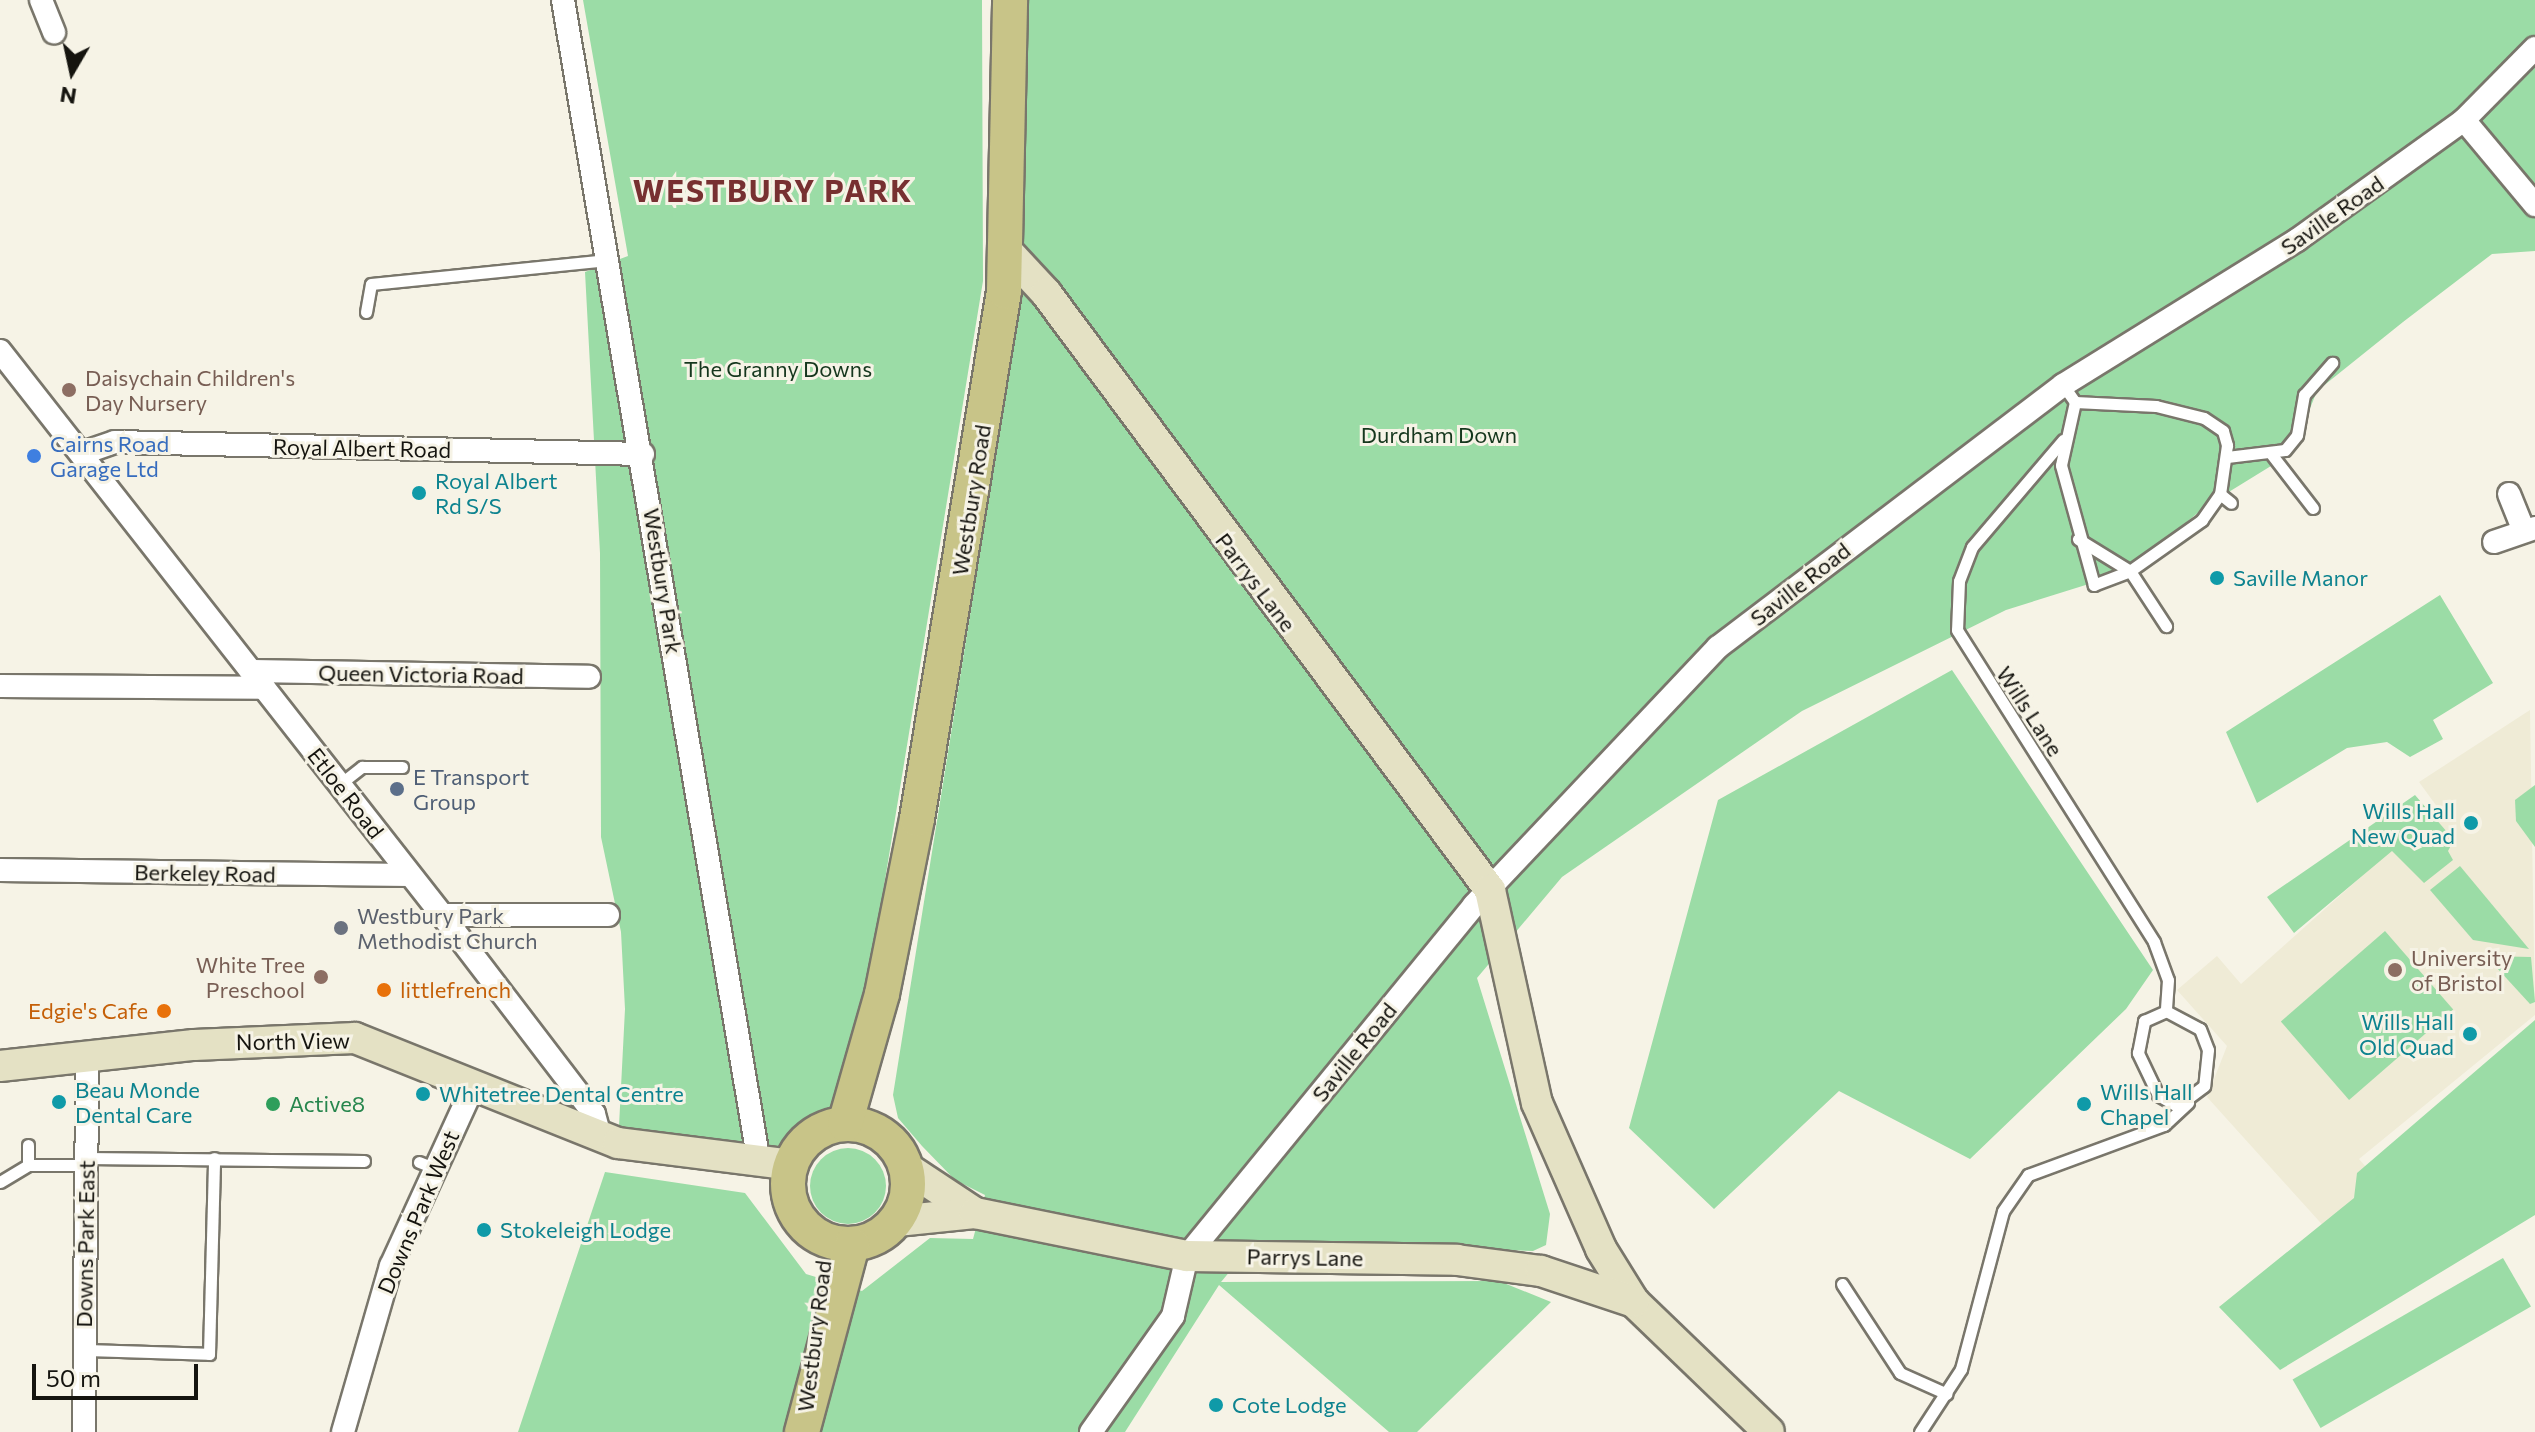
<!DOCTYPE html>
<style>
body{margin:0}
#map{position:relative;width:2535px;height:1432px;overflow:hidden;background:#f6f3e6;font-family:Commissioner,sans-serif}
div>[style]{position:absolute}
.built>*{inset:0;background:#efebd6}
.green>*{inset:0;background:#9bdca6;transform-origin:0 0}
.round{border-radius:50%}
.roads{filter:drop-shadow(2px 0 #79766b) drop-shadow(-2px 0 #79766b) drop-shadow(0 2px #79766b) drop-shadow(0 -2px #79766b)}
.lane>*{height:11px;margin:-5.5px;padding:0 5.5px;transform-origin:5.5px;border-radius:5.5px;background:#fff}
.street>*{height:22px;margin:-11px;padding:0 11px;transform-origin:11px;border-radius:11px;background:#fff}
.secondary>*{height:30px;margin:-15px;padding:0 15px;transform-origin:15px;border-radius:15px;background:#e4e1c4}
.primary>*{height:34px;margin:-17px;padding:0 17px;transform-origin:17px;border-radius:17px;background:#c8c488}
.primary>.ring{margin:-17px;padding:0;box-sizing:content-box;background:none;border:34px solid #c8c488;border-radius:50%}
.dots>*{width:22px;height:22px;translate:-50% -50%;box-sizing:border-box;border:4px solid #f6f3e6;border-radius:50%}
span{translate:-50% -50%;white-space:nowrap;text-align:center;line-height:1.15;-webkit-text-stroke:6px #f6f3e6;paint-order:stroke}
.street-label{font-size:22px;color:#15140f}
.park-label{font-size:22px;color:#15371d}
.education-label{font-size:22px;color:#785e54}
.left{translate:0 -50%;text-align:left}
.right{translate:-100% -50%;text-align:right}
.shop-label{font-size:22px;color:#366cbe}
.culture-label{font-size:22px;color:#0d838f}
.service-label{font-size:22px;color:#4e5e75}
.worship-label{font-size:22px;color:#5b616d}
.food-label{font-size:22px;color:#c56008}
.leisure-label{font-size:22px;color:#27864d}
.district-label{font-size:30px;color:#773031;font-weight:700;letter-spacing:2px}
.north{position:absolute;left:32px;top:32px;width:80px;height:80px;-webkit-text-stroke:6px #f6f3e6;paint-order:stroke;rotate:189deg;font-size:22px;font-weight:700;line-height:32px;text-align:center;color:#15140f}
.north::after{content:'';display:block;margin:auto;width:28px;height:36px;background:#15140f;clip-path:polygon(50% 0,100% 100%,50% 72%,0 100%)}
.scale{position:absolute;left:32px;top:1364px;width:166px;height:36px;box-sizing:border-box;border:4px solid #15140f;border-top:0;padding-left:10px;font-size:24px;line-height:28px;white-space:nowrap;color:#15140f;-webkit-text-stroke:6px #f6f3e6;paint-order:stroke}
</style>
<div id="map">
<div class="built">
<div style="clip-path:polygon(2530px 710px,2535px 1015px,2359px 1159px,2381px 1184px,2328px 1231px,2207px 1097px,2227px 1046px,2177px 990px,2217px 956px,2241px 984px,2438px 808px,2419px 782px)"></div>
</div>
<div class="green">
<div style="clip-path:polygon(583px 0,982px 0,983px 281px,848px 1106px,769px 1164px,619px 1126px,625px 1009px,621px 932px,601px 837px,600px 553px,585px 272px,628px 256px)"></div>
<div style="clip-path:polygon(1028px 0,2535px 0,2535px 251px,2492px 254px,2403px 322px,2317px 391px,2292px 453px,2206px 506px,2146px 556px,2092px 583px,2006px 610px,1802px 711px,1562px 877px,1477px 978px,1550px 1214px,1546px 1245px,1533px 1251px,1256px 1240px,1221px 1282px,1499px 1281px,1551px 1302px,1417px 1432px,1389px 1432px,1219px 1285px,1125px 1432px,518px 1432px,605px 1172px,745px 1193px,806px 1274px,862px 1291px,930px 1238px,973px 1239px,985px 1195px,955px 1180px,922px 1146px,898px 1118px,893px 1095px,1014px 341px)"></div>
<div style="clip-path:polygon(2440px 595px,2493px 683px,2433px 720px,2443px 739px,2410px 757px,2387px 742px,2347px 748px,2257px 803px,2226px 732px)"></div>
<div style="clip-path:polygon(1952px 670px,2153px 970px,2126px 1009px,1970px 1159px,1839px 1091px,1714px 1209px,1629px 1128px,1718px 800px)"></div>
<div style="clip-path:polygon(2535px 785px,2535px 847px,2516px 821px,2515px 800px)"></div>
<div style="clip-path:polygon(2415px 795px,2454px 840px,2448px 851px,2453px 860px,2424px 883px,2392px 851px,2294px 933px,2267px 897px)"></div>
<div style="clip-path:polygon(2460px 866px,2529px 949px,2473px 940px,2430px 890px)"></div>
<div style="left:2385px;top:931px;width:104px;height:138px;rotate:49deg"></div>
<div style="clip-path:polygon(2486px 956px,2531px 957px,2535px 1002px,2530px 1004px)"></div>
<div style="clip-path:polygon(2535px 1020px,2535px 1215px,2280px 1370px,2219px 1307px,2354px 1198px,2357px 1173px)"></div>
<div class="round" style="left:810px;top:1148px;width:76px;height:76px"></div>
<div style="left:2503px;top:1258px;width:56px;height:243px;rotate:60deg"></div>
</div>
<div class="roads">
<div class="lane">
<div style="left:366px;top:312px;width:28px;rotate:-80deg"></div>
<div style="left:371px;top:284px;width:238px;rotate:-5.8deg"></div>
<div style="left:2063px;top:385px;width:21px;rotate:55deg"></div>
<div style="left:2075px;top:402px;width:81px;rotate:2.8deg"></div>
<div style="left:2156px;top:406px;width:49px;rotate:14deg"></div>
<div style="left:2204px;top:418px;width:23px;rotate:34deg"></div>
<div style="left:2223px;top:431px;width:15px;rotate:74deg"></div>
<div style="left:2227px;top:445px;width:49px;rotate:98.1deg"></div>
<div style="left:2220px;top:494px;width:32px;rotate:125deg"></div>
<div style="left:2202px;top:520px;width:88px;rotate:144.7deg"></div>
<div style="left:2130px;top:571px;width:39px;rotate:159deg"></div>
<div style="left:2094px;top:585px;width:124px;rotate:-105.4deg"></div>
<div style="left:2061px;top:465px;width:65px;rotate:-77.5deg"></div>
<div style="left:2063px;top:440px;width:140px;rotate:130.4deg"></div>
<div style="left:1972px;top:547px;width:36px;rotate:111deg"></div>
<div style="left:1959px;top:581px;width:49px;rotate:92.3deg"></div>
<div style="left:1957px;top:630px;width:369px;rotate:57.7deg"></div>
<div style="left:2154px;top:942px;width:40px;rotate:69.8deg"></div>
<div style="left:2168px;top:980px;width:31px;rotate:94deg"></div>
<div style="left:2272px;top:455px;width:67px;rotate:52.3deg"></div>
<div style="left:2227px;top:457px;width:58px;rotate:-6.9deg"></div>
<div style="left:2285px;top:450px;width:19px;rotate:-51deg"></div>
<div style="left:2297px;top:435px;width:41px;rotate:-80.1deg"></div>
<div style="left:2304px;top:395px;width:43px;rotate:-48.8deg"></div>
<div style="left:2220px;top:494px;width:14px;rotate:39deg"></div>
<div style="left:2078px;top:539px;width:61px;rotate:31.6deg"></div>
<div style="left:2130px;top:571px;width:66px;rotate:56.8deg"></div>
<div style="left:340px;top:784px;width:28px;rotate:-38deg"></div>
<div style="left:362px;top:767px;width:40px"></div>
<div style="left:2166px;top:1011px;width:38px;rotate:28deg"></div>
<div style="left:2200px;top:1029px;width:22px;rotate:69deg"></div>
<div style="left:2208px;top:1050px;width:36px;rotate:96deg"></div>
<div style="left:2204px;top:1086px;width:34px;rotate:143deg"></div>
<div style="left:2177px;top:1106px;width:22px;rotate:-150deg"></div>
<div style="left:2158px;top:1095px;width:47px;rotate:-115.5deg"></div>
<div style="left:2138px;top:1053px;width:33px;rotate:-79deg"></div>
<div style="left:2144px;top:1021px;width:24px;rotate:-24deg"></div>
<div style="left:28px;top:1145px;width:20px;rotate:90deg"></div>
<div style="left:86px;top:1158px;width:278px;rotate:0.6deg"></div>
<div style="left:419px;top:1162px;width:18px;rotate:22deg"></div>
<div style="left:0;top:1182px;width:33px;rotate:-31deg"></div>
<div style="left:28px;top:1165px;width:58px"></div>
<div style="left:1842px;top:1284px;width:106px;rotate:56.9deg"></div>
<div style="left:1900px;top:1373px;width:51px;rotate:24.1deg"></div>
<div style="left:84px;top:1350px;width:125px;rotate:1.8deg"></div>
<div style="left:209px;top:1354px;width:196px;rotate:-88.5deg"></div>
<div style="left:1920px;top:1432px;width:75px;rotate:-56.9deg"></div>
<div style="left:1961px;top:1369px;width:163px;rotate:-75.1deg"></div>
<div style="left:2003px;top:1211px;width:44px;rotate:-55.2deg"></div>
<div style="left:2028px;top:1175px;width:145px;rotate:-20.2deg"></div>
<div style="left:2164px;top:1125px;width:33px;rotate:-43deg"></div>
</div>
<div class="street">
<div style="left:41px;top:0;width:35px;rotate:68deg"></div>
<div style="left:563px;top:0;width:1178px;rotate:80.43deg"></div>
<div style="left:2464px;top:120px;width:111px;rotate:50.1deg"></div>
<div style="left:0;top:351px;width:717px;rotate:51.91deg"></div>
<div style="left:442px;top:915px;width:250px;rotate:52.6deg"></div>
<div style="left:594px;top:1114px;width:24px;rotate:75deg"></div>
<div style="left:83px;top:453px;width:34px;rotate:-19deg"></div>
<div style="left:115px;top:442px;width:528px;rotate:1.3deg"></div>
<div style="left:2509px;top:494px;width:40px;rotate:68deg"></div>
<div style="left:2494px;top:542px;width:43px;rotate:-18.9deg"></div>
<div style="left:253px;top:671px;width:336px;rotate:1deg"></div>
<div style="left:0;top:686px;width:264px;rotate:0.4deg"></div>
<div style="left:0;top:870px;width:410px;rotate:0.7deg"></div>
<div style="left:442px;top:915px;width:166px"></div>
<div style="left:84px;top:1432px;width:375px;rotate:-89.5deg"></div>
<div style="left:343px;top:1432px;width:173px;rotate:-73.9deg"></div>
<div style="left:391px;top:1266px;width:197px;rotate:-65.4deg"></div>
<div style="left:1091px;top:1432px;width:142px;rotate:-54.7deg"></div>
<div style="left:1173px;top:1316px;width:62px;rotate:-76.9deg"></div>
<div style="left:1187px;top:1256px;width:453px;rotate:-50.7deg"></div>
<div style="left:1474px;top:905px;width:355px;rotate:-46.6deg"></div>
<div style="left:1718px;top:647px;width:433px;rotate:-37.2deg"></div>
<div style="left:2063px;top:385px;width:275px;rotate:-31.8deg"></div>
<div style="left:2297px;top:240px;width:206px;rotate:-35.7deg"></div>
<div style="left:2464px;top:120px;width:101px;rotate:-45.4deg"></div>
</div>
<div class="secondary">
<div style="left:1007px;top:251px;width:57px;rotate:47.1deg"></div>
<div style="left:1046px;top:293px;width:744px;rotate:53.36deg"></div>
<div style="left:1490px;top:890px;width:218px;rotate:77.6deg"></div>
<div style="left:1537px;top:1103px;width:159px;rotate:66.3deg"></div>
<div style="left:1601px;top:1249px;width:62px;rotate:58.1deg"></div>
<div style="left:1634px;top:1302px;width:187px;rotate:43.9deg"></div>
<div style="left:0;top:1066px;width:195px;rotate:-6.2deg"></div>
<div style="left:194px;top:1045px;width:161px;rotate:-2.5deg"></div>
<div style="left:355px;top:1038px;width:283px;rotate:21.8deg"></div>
<div style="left:618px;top:1143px;width:174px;rotate:7.2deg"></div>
<div style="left:907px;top:1168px;width:82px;rotate:33.5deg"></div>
<div style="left:897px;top:1221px;width:78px;rotate:-5.9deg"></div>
<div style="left:975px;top:1213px;width:216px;rotate:11.5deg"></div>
<div style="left:1187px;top:1256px;width:270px;rotate:0.8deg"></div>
<div style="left:1457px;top:1260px;width:85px;rotate:7.5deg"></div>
<div style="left:1541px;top:1271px;width:98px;rotate:18.4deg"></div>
</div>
<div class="primary">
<div class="ring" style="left:788px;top:1124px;width:86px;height:86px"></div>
<div style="left:845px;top:1124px;width:135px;rotate:-74.1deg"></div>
<div style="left:882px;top:994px;width:178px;rotate:-78.7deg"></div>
<div style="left:917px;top:819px;width:535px;rotate:-80.64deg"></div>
<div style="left:1004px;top:291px;width:291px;rotate:-88.8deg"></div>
<div style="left:802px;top:1432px;width:194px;rotate:-75deg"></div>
</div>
</div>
<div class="dots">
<div style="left:69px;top:390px;background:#8d6e63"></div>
<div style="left:34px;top:456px;background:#3f7fe0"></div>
<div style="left:419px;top:493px;background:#0f9aa8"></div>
<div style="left:2217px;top:578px;background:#0f9aa8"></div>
<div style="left:397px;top:789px;background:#5c6f8a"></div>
<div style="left:2471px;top:823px;background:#0f9aa8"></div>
<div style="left:341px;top:928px;background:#6b7280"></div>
<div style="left:2395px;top:970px;background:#8d6e63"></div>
<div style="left:321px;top:977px;background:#8d6e63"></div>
<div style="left:384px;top:990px;background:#e8710a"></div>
<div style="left:164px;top:1011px;background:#e8710a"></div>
<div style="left:2470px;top:1034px;background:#0f9aa8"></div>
<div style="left:423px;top:1094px;background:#0f9aa8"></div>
<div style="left:59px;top:1102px;background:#0f9aa8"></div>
<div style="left:273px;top:1104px;background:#2e9e5b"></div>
<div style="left:2084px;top:1104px;background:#0f9aa8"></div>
<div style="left:484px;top:1230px;background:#0f9aa8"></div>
<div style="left:1216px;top:1405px;background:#0f9aa8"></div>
</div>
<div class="street-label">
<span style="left:2332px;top:215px;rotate:-35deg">Saville Road</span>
<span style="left:362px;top:448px;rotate:1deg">Royal Albert Road</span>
<span style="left:971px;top:500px;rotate:-81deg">Westbury Road</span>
<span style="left:663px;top:581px;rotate:81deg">Westbury Park</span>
<span style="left:1256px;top:582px;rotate:53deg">Parrys Lane</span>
<span style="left:1800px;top:584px;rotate:-38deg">Saville Road</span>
<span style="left:421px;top:674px;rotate:1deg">Queen Victoria Road</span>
<span style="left:2030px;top:711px;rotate:57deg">Wills Lane</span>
<span style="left:346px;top:793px;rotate:52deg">Etloe Road</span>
<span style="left:205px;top:873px;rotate:1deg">Berkeley Road</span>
<span style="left:293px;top:1041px;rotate:-1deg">North View</span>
<span style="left:1354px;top:1052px;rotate:-51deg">Saville Road</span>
<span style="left:418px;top:1212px;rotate:-67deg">Downs Park West</span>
<span style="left:85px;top:1244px;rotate:-89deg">Downs Park East</span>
<span style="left:1305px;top:1257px;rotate:1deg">Parrys Lane</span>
<span style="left:814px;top:1336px;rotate:-83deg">Westbury Road</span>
</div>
<div class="park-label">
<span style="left:778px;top:369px">The Granny Downs</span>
<span style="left:1439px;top:435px">Durdham Down</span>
</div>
<div class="education-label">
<span class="left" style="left:85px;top:390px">Daisychain Children's<br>Day Nursery</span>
<span class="left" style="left:2411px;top:970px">University<br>of Bristol</span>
<span class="right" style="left:305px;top:977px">White Tree<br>Preschool</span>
</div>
<div class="shop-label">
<span class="left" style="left:50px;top:456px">Cairns Road<br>Garage Ltd</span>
</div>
<div class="culture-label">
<span class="left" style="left:435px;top:493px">Royal Albert<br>Rd S/S</span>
<span class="left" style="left:2233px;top:578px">Saville Manor</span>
<span class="right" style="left:2455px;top:823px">Wills Hall<br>New Quad</span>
<span class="right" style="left:2454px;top:1034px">Wills Hall<br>Old Quad</span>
<span class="left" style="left:75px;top:1102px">Beau Monde<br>Dental Care</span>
<span class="left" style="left:2100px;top:1104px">Wills Hall<br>Chapel</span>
<span class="left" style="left:439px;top:1094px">Whitetree Dental Centre</span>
<span class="left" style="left:500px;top:1230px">Stokeleigh Lodge</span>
<span class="left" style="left:1232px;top:1405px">Cote Lodge</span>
</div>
<div class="service-label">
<span class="left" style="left:413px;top:789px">E Transport<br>Group</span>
</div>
<div class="worship-label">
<span class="left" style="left:357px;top:928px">Westbury Park<br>Methodist Church</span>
</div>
<div class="food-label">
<span class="left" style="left:400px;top:990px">littlefrench</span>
<span class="right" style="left:148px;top:1011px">Edgie's Cafe</span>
</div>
<div class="leisure-label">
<span class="left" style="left:289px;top:1104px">Active8</span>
</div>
<div class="district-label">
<span style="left:773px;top:190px">WESTBURY PARK</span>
</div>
<div class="north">N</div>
<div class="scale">50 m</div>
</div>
